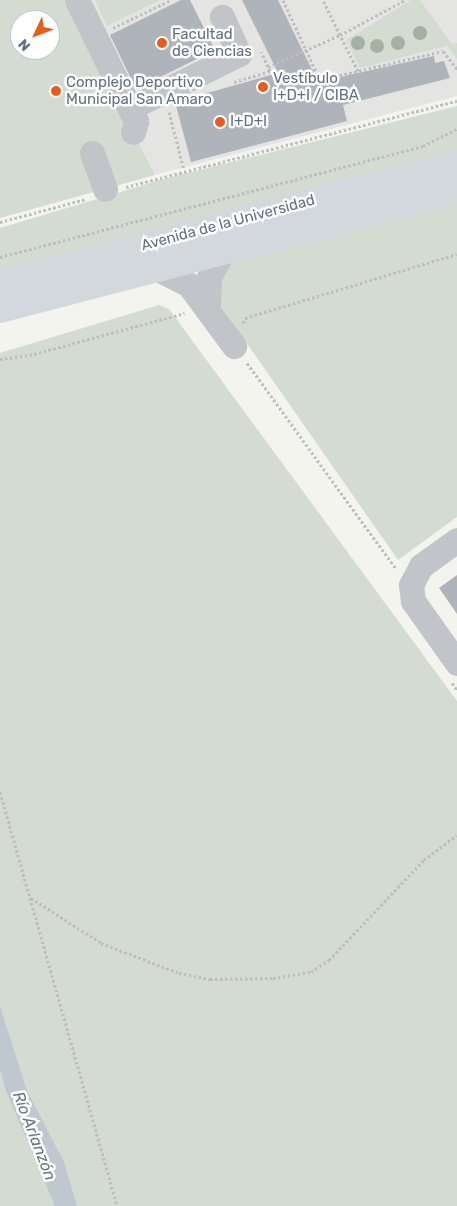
<!DOCTYPE html>
<meta charset="utf-8">
<style>
body{margin:0}
#map{position:relative;width:457px;height:1206px;overflow:hidden;background:#f4f4ef;font-family:Rubik,sans-serif}
div>[style]{position:absolute}
.built>*{inset:0;background:#e4e5e3}
.green>*{inset:0;background:#d4dbd0}
.water>*{inset:0;background:#bfc8ce}
.building>*{inset:0;background:#aeb4ba}
.path>*{height:3px;margin-top:-1.5px;transform-origin:0;background:repeating-linear-gradient(90deg,#bdbec0 0 2.5px,transparent 0 5px)}
.minor>*{height:25px;margin:-12.5px;padding:0 12.5px;transform-origin:12.5px;border-radius:12.5px;background:#c1c4c8}
.major>*{height:28px;margin:-14px;padding:0 14px;transform-origin:14px;border-radius:14px;background:#d3d8dc}
.trees>*{width:14px;height:14px;margin:-7px;border-radius:50%;background:#a4b0a1}
.dots>*{width:14px;height:14px;translate:-50% -50%;box-sizing:border-box;border:2px solid #fff;border-radius:50%}
span{translate:-50% -50%;white-space:nowrap;text-align:center;line-height:1.15;-webkit-text-stroke:5px #fff;paint-order:stroke}
.poi-label{font-size:15px;color:#627182}
.left{translate:0 -50%;text-align:left}
.street-label{font-size:15px;color:#627182}
.water-label{font-size:16px;color:#627a86;font-style:italic}
.north{position:absolute;left:10px;top:10px;width:50px;height:50px;box-sizing:border-box;background:#fff;border:1px solid #c0c6cd;border-radius:50%;rotate:227deg;font-size:14px;font-weight:700;line-height:20px;text-align:center;color:#627182}
.north::after{content:'';display:block;margin:auto;width:18px;height:22px;background:#e95b1a;clip-path:polygon(50% 0,100% 100%,50% 72%,0 100%)}
</style>
<div id="map">
<div class="built">
<div style="clip-path:polygon(67px 0,457px 0,457px 96px,155px 175px)"></div>
</div>
<div class="green">
<div style="clip-path:polygon(evenodd,0 0,67px 0,155px 175px,0 218px,0 0,20px 20px,50px 20px,50px 50px,20px 50px,20px 20px)"></div>
<div style="clip-path:polygon(95px 0,160px 0,107px 26px)"></div>
<div style="clip-path:polygon(411px 0,420px 0,452px 44px,457px 43px,457px 59px,447px 46px,360px 68px,346px 40px)"></div>
<div style="clip-path:polygon(457px 106px,457px 151px,0 271px,0 228px,167px 178px)"></div>
<div style="clip-path:polygon(457px 202px,457px 517px,398px 560px,218px 302px,216px 279px,232px 261px)"></div>
<div style="clip-path:polygon(159px 305px,169px 309px,457px 701px,457px 1206px,0 1206px,0 353px)"></div>
</div>
<div class="water">
<div style="clip-path:polygon(0 1006px,27px 1091px,64px 1162px,77px 1206px,55px 1206px,6px 1091px,0 1069px)"></div>
</div>
<div class="building">
<div style="clip-path:polygon(181px 0,190px 0,215px 50px,136px 89px,110px 35px)"></div>
<div style="clip-path:polygon(242px 0,278px 0,318px 82px,434px 56px,435px 63px,444px 61px,450px 78px,343px 105px,347px 121px,191px 162px,175px 102px,278px 73px)"></div>
<div style="clip-path:polygon(457px 575px,457px 614px,439px 588px)"></div>
</div>
<div class="path">
<div style="left:283px;top:0;width:88px;rotate:65.2deg"></div>
<div style="left:320px;top:80px;width:126px;rotate:-13.3deg"></div>
<div style="left:443px;top:51px;width:23px;rotate:52deg"></div>
<div style="left:113px;top:28px;width:64px;rotate:-25.8deg"></div>
<div style="left:268px;top:67px;width:79px;rotate:-24deg"></div>
<div style="left:340px;top:35px;width:39px;rotate:-116deg"></div>
<div style="left:358px;top:71px;width:40px;rotate:-116.6deg"></div>
<div style="left:340px;top:35px;width:74px;rotate:-28.3deg"></div>
<div style="left:234px;top:82px;width:38px;rotate:-17deg"></div>
<div style="left:270px;top:71px;width:21px;rotate:-115deg"></div>
<div style="left:285px;top:82px;width:33px;rotate:-23deg"></div>
<div style="left:169px;top:112px;width:60px;rotate:75.5deg"></div>
<div style="left:126px;top:187px;width:342px;rotate:-14.6deg"></div>
<div style="left:0;top:222px;width:89px;rotate:-15deg"></div>
<div style="left:0;top:257px;width:437px;rotate:-14.7deg"></div>
<div style="left:423px;top:146px;width:38px;rotate:-27deg"></div>
<div style="left:243px;top:323px;width:5px;rotate:-68deg"></div>
<div style="left:245px;top:318px;width:221px;rotate:-16.8deg"></div>
<div style="left:0;top:359px;width:34px;rotate:-8deg"></div>
<div style="left:34px;top:354px;width:156px;rotate:-15.2deg"></div>
<div style="left:247px;top:363px;width:254px;rotate:54.1deg"></div>
<div style="left:452px;top:683px;width:9px;rotate:54deg"></div>
<div style="left:0;top:792px;width:430px;rotate:74.2deg"></div>
<div style="left:31px;top:898px;width:83px;rotate:32.7deg"></div>
<div style="left:101px;top:943px;width:84px;rotate:21deg"></div>
<div style="left:179px;top:973px;width:32px;rotate:11deg"></div>
<div style="left:210px;top:979px;width:63px;rotate:-0.9deg"></div>
<div style="left:273px;top:978px;width:38px;rotate:-9deg"></div>
<div style="left:311px;top:972px;width:22px;rotate:-34deg"></div>
<div style="left:329px;top:960px;width:138px;rotate:-46.5deg"></div>
<div style="left:424px;top:860px;width:41px;rotate:-37.1deg"></div>
</div>
<div class="minor">
<div style="left:77px;top:0;width:135px;rotate:64deg"></div>
<div style="left:136px;top:121px;width:11px;rotate:105deg"></div>
<div style="left:130px;top:108px;width:122px;rotate:-26.4deg"></div>
<div style="left:239px;top:54px;width:41px;rotate:-114.7deg"></div>
<div style="left:92px;top:153px;width:38px;rotate:70deg"></div>
<div style="left:158px;top:269px;width:35px;rotate:27deg"></div>
<div style="left:189px;top:285px;width:76px;rotate:53.6deg"></div>
<div style="left:208px;top:307px;width:30px;rotate:-88deg"></div>
<div style="left:209px;top:277px;width:27px;rotate:-62deg"></div>
<div style="left:457px;top:540px;width:44px;rotate:144.2deg"></div>
<div style="left:421px;top:566px;width:21px;rotate:118deg"></div>
<div style="left:411px;top:585px;width:16px;rotate:83deg"></div>
<div style="left:413px;top:601px;width:76px;rotate:54.6deg"></div>
</div>
<div class="major">
<div style="left:0;top:283px;width:472px;rotate:-14.6deg"></div>
<div style="left:0;top:309px;width:472px;rotate:-14.6deg"></div>
</div>
<div class="trees">
<div style="left:420px;top:33px"></div>
<div style="left:358px;top:43px"></div>
<div style="left:398px;top:43px"></div>
<div style="left:377px;top:46px"></div>
</div>
<div class="dots">
<div style="left:162px;top:43px;background:#e95b1a"></div>
<div style="left:263px;top:87px;background:#e95b1a"></div>
<div style="left:56px;top:91px;background:#e95b1a"></div>
<div style="left:220px;top:122px;background:#e95b1a"></div>
</div>
<div class="poi-label">
<span class="left" style="left:172px;top:43px">Facultad<br>de Ciencias</span>
<span class="left" style="left:273px;top:87px">Vestíbulo<br>I+D+I / CIBA</span>
<span class="left" style="left:66px;top:91px">Complejo Deportivo<br>Municipal San Amaro</span>
<span class="left" style="left:230px;top:122px">I+D+I</span>
</div>
<div class="street-label">
<span style="left:228px;top:223px;rotate:-15deg">Avenida de la Universidad</span>
</div>
<div class="water-label">
<span style="left:34px;top:1136px;rotate:69deg">Río Arlanzón</span>
</div>
<div class="north">N</div>
</div>
